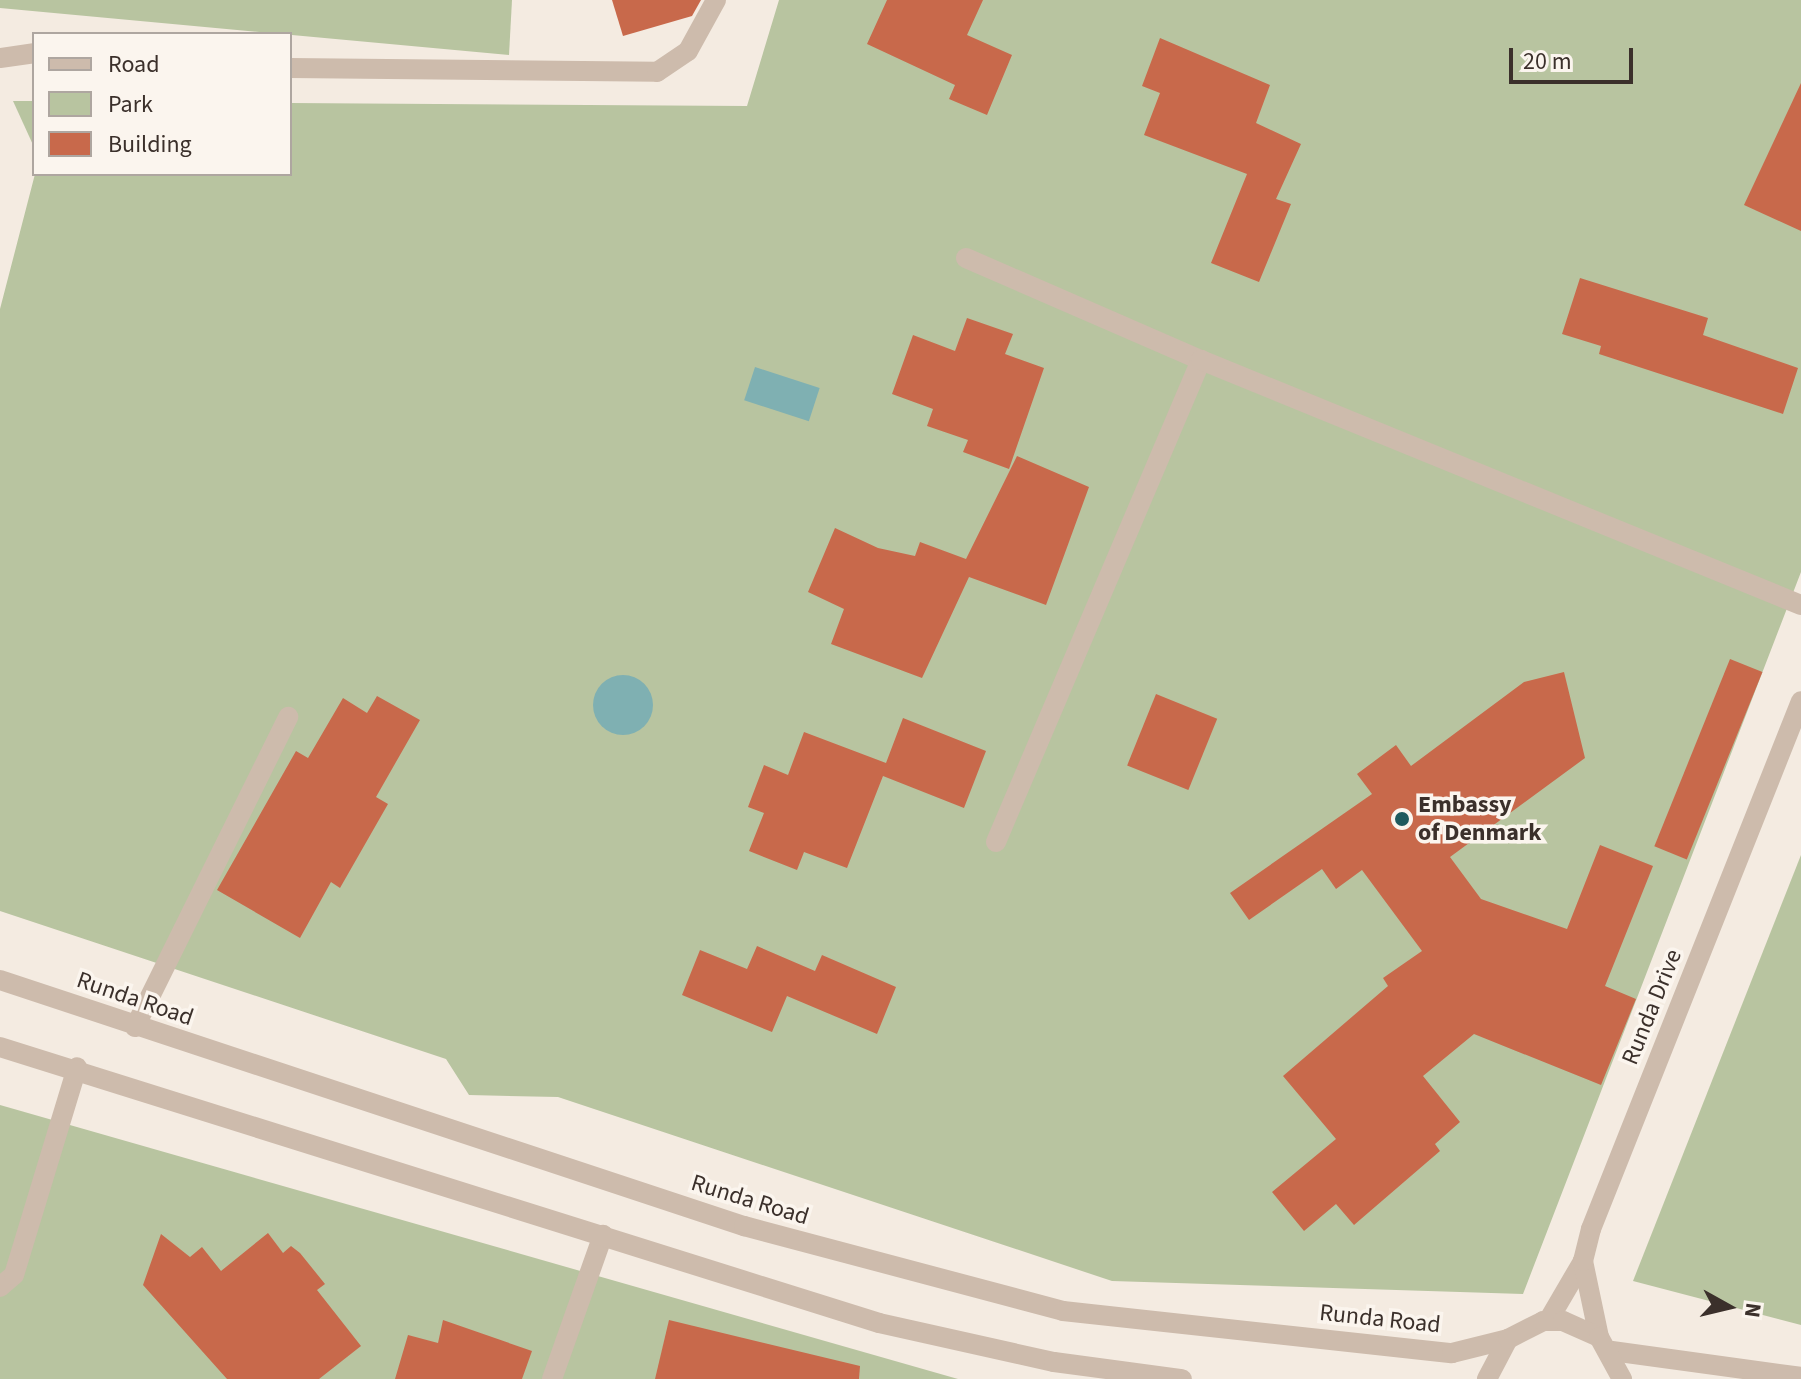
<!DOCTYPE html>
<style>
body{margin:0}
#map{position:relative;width:1801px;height:1379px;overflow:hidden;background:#f4ebe1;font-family:"Source Sans 3",sans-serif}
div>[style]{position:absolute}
.green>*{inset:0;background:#b8c4a0}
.water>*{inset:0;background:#7fb0b2;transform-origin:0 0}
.round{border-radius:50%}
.building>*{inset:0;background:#c8694b;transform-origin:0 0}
.service>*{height:20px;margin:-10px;padding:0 10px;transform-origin:10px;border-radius:10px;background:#cdbbac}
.minor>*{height:20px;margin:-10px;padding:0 10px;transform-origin:10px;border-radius:10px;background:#cdbbac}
.tertiary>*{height:20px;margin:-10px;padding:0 10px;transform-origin:10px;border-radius:10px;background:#cdbbac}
.dots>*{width:22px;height:22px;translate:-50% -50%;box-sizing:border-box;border:4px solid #fbf5ee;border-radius:50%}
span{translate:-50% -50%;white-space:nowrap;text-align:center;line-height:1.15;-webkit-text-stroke:7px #fbf5ee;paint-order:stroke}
.poi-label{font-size:24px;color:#3b302b;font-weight:700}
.left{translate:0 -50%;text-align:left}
.street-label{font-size:24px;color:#3b302b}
.legend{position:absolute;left:32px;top:32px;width:260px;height:144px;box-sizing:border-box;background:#fbf5ee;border:2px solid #aea6a0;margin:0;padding:10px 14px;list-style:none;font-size:24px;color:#3b302b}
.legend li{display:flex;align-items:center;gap:16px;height:40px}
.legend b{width:40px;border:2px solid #aea6a0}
.north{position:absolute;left:1689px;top:1267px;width:80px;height:80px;-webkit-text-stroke:6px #fbf5ee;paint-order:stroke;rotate:98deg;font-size:22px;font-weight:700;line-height:32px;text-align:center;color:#3b302b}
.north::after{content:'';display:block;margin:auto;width:28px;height:36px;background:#3b302b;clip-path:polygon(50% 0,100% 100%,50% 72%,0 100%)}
.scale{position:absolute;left:1509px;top:48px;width:124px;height:36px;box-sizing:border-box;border:4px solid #3b302b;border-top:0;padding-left:10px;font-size:24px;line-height:28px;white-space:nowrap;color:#3b302b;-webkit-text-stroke:6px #fbf5ee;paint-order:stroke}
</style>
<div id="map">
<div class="green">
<div style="clip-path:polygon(0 0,512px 0,509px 55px,0 8px)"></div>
<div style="clip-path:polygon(779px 0,1801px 0,1801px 572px,1523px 1294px,1112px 1281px,558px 1097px,469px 1095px,446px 1059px,0 911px,0 309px,35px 174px,290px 174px,290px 103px,747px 106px)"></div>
<div style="clip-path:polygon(13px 101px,34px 101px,34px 147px)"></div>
<div style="clip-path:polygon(1801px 855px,1801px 1325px,1633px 1281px)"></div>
<div style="clip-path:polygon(0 1105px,958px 1379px,0 1379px)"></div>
</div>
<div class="water">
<div style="left:755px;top:367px;width:68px;height:35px;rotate:18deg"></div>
<div class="round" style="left:593px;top:675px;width:60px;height:60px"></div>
</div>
<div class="building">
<div style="clip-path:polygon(612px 0,701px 0,692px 16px,623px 36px)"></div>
<div style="clip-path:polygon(887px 0,983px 0,967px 35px,1012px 55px,987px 115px,949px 99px,955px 85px,867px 44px)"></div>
<div style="clip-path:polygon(1160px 38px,1270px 85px,1256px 123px,1301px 144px,1276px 199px,1291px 204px,1259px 282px,1211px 263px,1247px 174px,1144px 135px,1160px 93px,1142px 86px)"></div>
<div style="clip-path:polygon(1801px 83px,1801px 231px,1744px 205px)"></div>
<div style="clip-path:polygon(1580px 278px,1708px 318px,1703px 335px,1798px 368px,1783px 414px,1599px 354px,1601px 346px,1562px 334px)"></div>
<div style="clip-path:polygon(967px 318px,1013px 334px,1005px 354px,1044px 368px,1009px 469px,963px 452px,968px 440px,927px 426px,933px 409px,892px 394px,913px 335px,955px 351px)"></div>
<div style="clip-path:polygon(1017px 456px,1089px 487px,1046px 605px,969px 577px,922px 678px,831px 644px,844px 609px,808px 592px,835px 528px,878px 548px,915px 556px,920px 542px,966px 559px)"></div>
<div style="left:1730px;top:659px;width:35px;height:202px;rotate:22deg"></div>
<div style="clip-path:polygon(1564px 672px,1585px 758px,1450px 857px,1481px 899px,1567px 929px,1600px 845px,1653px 866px,1605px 986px,1636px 999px,1601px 1085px,1474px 1034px,1423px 1076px,1460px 1122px,1435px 1144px,1440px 1151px,1354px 1225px,1336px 1204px,1304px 1231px,1272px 1192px,1336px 1139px,1283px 1076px,1388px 986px,1383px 978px,1422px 951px,1362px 870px,1336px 889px,1322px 869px,1249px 920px,1230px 893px,1372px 794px,1357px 774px,1396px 745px,1411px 766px,1524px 682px)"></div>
<div style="left:1156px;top:694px;width:66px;height:77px;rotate:22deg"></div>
<div style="clip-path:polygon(377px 696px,420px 720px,376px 797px,388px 804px,340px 888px,331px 882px,300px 938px,217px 890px,296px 751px,308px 758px,343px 698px,367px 713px)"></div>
<div style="clip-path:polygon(903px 718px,986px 751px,964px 808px,883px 776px,847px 868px,804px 852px,797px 870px,749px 851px,764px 813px,748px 807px,764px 765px,788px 775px,804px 732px,886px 763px)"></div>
<div style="clip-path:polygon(757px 946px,815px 971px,822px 955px,896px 987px,877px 1034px,787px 996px,772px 1032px,682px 995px,700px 950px,747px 969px)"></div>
<div style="clip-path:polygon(268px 1233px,283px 1253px,291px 1246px,300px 1253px,325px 1284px,317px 1290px,361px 1346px,319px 1379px,227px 1379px,143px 1285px,161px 1234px,190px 1257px,202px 1247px,221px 1271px)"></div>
<div style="clip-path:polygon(443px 1320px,532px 1351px,522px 1379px,395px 1379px,408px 1335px,438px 1343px)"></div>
<div style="clip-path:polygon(669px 1320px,860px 1366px,859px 1379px,655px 1379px)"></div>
</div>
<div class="service">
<div style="left:0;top:58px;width:34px;rotate:-8deg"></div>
<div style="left:290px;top:68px;width:367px;rotate:0.6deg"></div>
<div style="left:657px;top:72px;width:37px;rotate:-34deg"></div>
<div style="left:688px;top:51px;width:58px;rotate:-61.2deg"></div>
<div style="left:966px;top:258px;width:256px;rotate:23.5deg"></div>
<div style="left:996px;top:842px;width:524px;rotate:-66.96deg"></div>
<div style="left:1201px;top:360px;width:648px;rotate:22.21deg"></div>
<div style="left:135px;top:1027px;width:346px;rotate:-63.7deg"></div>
<div style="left:0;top:1287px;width:18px;rotate:-41deg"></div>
<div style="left:14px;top:1275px;width:217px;rotate:-73.1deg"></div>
</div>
<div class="minor">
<div style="left:1548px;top:1321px;width:69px;rotate:-59.7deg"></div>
<div style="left:1599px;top:1337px;width:78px;rotate:-101.9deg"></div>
<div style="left:1583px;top:1261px;width:33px;rotate:-76deg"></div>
<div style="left:1591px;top:1229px;width:568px;rotate:-68.31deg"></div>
<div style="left:552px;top:1379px;width:153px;rotate:-70.5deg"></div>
</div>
<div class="tertiary">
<div style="left:0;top:980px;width:784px;rotate:18.3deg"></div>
<div style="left:744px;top:1226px;width:330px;rotate:14.9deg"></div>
<div style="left:1063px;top:1311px;width:391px;rotate:6.2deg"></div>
<div style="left:1452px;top:1353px;width:58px;rotate:-14deg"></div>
<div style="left:0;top:1047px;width:921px;rotate:17.43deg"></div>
<div style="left:879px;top:1323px;width:179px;rotate:12.6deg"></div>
<div style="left:1054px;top:1362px;width:129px;rotate:7.6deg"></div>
<div style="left:1612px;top:1351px;width:191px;rotate:7.8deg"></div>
<div style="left:1487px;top:1379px;width:45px;rotate:-62.3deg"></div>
<div style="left:1508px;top:1339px;width:39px;rotate:-27deg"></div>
<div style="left:1543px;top:1321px;width:20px"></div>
<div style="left:1563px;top:1321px;width:39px;rotate:24deg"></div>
<div style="left:1599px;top:1337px;width:48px;rotate:61.3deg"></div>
</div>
<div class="dots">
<div style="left:1402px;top:819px;background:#1f5a5e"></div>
</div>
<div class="poi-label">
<span class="left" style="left:1418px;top:819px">Embassy<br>of Denmark</span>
</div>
<div class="street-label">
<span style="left:135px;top:999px;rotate:19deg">Runda Road</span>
<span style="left:1652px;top:1007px;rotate:-68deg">Runda Drive</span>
<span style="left:750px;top:1200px;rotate:17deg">Runda Road</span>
<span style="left:1380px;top:1319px;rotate:6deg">Runda Road</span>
</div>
<ul class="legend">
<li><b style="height:10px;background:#cdbbac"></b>Road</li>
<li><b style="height:22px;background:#b8c4a0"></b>Park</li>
<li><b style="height:22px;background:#c8694b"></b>Building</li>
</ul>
<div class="north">N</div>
<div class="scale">20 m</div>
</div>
